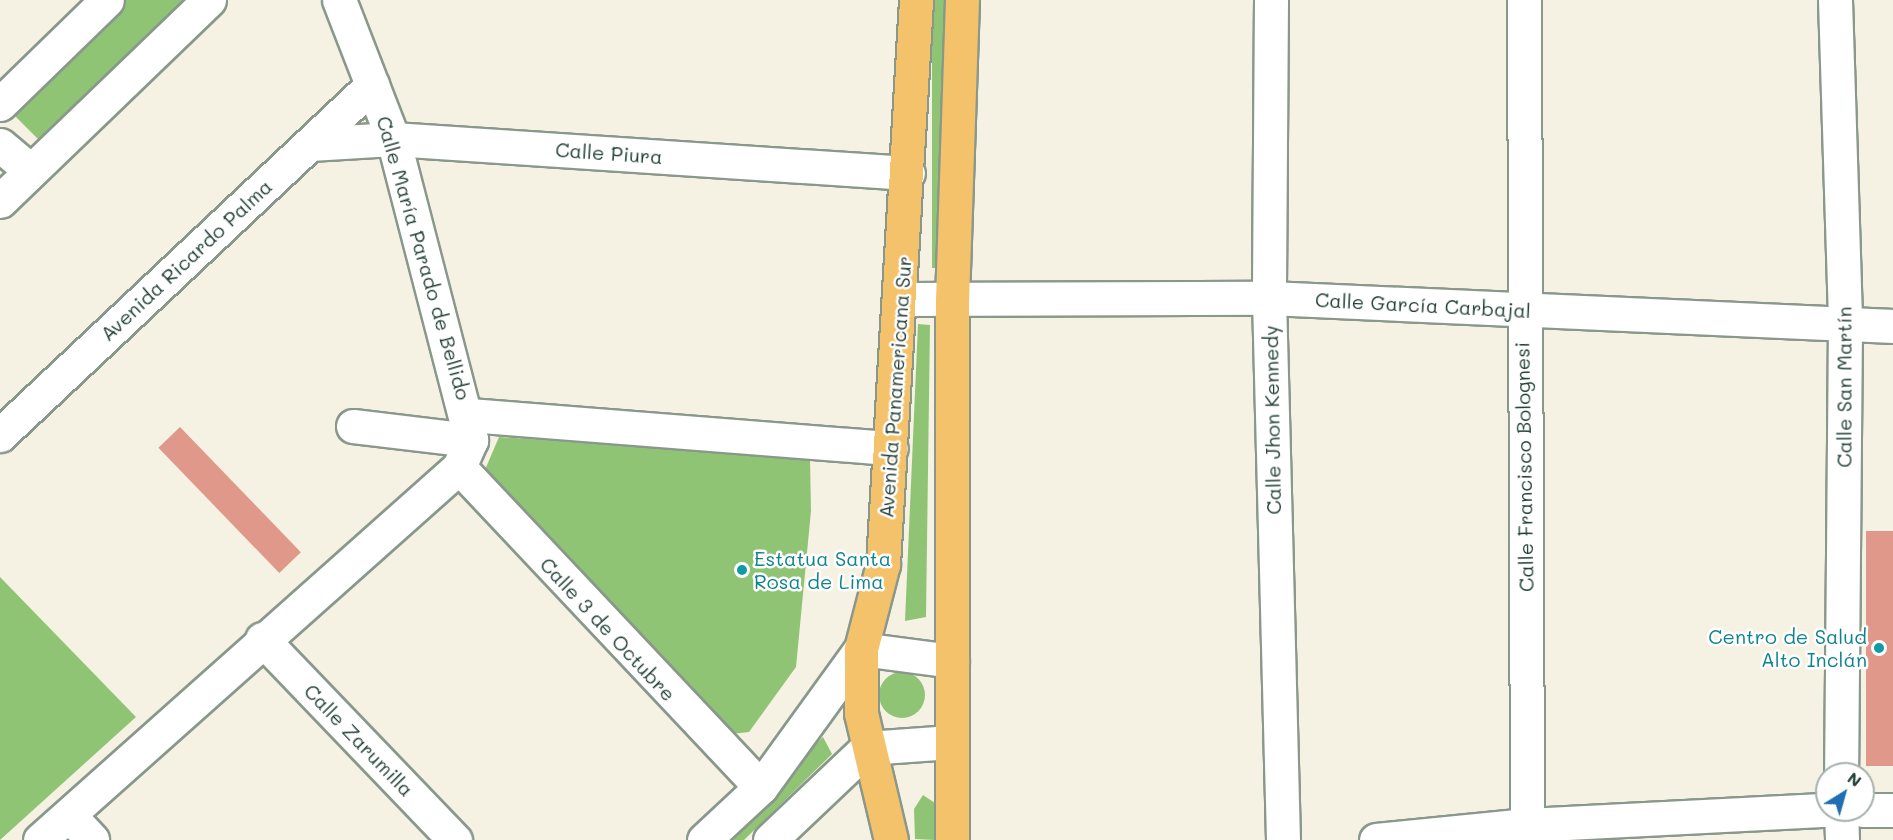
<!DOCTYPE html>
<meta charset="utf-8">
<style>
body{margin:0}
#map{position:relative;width:1893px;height:840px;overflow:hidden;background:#f6f2e3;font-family:Mali,sans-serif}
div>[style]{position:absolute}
.green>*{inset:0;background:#90c475;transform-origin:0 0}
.round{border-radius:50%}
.building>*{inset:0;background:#df9889;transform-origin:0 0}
.roads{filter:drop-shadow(2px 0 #8a988c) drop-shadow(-2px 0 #8a988c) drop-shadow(0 2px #8a988c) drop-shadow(0 -2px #8a988c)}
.minor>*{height:33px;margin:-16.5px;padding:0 16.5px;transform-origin:16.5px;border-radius:16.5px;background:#fff}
.tertiary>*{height:33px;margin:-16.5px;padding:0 16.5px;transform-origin:16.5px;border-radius:16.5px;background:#fff}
.primary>*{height:33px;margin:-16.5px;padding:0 16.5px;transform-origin:16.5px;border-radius:16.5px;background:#f4c26a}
.dots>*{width:16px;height:16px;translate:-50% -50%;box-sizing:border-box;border:3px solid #fff;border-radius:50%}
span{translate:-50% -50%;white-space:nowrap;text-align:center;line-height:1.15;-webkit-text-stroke:5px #fff;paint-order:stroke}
.street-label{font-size:20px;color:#1f3d34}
.culture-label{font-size:20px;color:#0d838f}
.left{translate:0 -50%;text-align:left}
.right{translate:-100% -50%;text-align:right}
.north{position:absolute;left:1815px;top:762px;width:60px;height:60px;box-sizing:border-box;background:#fff;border:2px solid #a5b1ae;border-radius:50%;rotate:37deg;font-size:16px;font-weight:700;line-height:24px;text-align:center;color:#1f3d34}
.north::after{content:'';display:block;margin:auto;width:21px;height:27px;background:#1f6fb2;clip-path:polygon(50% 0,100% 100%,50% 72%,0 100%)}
</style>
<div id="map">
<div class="green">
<div style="clip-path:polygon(124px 0,185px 0,38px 139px,9px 110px)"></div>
<div style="left:932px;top:0;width:13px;height:268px"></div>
<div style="clip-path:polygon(918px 324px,930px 325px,926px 617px,905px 621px)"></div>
<div style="clip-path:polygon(499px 437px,810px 458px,811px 511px,796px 667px,749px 732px,722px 735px,481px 479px)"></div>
<div style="clip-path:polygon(0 577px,136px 717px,0 840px)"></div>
<div class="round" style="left:879px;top:672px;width:46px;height:46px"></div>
<div style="clip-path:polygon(823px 737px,832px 754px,744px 840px,715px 840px)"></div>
<div style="clip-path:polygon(923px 795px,935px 803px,935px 840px,915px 839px,914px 809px)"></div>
</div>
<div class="building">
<div style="left:180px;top:427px;width:174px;height:30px;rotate:46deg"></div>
<div style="left:1866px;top:531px;width:27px;height:235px"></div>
</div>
<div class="roads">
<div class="minor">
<div style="left:1271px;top:0;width:298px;rotate:90.4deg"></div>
<div style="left:1269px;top:298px;width:542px;rotate:88.52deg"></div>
<div style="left:1524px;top:0;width:825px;rotate:89.79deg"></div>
<div style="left:1835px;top:0;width:325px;rotate:88.2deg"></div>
<div style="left:1845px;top:325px;width:449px;rotate:90.5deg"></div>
<div style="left:0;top:104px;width:149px;rotate:-44.2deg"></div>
<div style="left:310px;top:144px;width:83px;rotate:-3.4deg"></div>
<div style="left:393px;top:139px;width:516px;rotate:3.78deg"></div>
<div style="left:0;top:145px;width:40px;rotate:40deg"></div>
<div style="left:0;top:201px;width:290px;rotate:-43.9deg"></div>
<div style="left:902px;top:299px;width:367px;rotate:-0.2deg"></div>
<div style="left:1269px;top:298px;width:625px;rotate:2.57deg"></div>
<div style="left:469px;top:415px;width:423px;rotate:4.5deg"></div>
<div style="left:353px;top:426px;width:119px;rotate:6.8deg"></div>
<div style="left:0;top:435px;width:511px;rotate:-43.25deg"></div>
<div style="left:459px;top:467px;width:440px;rotate:46.7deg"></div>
<div style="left:262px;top:639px;width:279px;rotate:46.2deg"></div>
<div style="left:1841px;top:810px;width:30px;rotate:88deg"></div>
<div style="left:1863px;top:810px;width:30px"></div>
<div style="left:69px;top:815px;width:34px;rotate:47deg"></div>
<div style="left:40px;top:840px;width:561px;rotate:-41.68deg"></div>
<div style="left:459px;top:467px;width:30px;rotate:-66deg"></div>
<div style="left:471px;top:440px;width:311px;rotate:-104.5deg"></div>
<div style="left:393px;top:139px;width:149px;rotate:-111.2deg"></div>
<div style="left:1376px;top:840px;width:152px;rotate:-5.7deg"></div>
<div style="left:1527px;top:825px;width:300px;rotate:-2.9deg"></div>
</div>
<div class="tertiary">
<div style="left:704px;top:840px;width:78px;rotate:-42.9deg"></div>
<div style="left:761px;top:787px;width:170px;rotate:-54.1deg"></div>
<div style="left:861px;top:649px;width:92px;rotate:7.5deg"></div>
<div style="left:770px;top:840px;width:134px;rotate:-43.5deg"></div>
<div style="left:867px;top:748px;width:84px;rotate:-4.1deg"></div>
</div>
<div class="primary">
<div style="left:891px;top:840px;width:130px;rotate:-103.3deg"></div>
<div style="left:861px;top:713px;width:64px;rotate:-90deg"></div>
<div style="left:861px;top:649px;width:88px;rotate:-75.5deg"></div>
<div style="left:883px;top:564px;width:565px;rotate:-86.65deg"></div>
<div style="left:952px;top:840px;width:539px;rotate:-90deg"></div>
<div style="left:952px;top:301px;width:301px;rotate:-88.1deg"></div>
</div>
</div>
<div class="dots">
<div style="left:742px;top:570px;background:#0f9aa8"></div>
<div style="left:1879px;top:648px;background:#0f9aa8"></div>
</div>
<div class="street-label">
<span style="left:609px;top:153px;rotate:4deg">Calle Piura</span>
<span style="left:424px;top:258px;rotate:74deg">Calle María Parado de Bellido</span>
<span style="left:186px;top:260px;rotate:-43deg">Avenida Ricardo Palma</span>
<span style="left:1423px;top:305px;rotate:3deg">Calle García Carbajal</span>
<span style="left:895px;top:387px;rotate:-86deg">Avenida Panamericana Sur</span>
<span style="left:1844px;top:387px;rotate:-90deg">Calle San Martín</span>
<span style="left:1272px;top:420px;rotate:-91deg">Calle Jhon Kennedy</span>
<span style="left:1524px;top:467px;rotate:-91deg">Calle Francisco Bolognesi</span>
<span style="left:608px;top:629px;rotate:47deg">Calle 3 de Octubre</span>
<span style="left:359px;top:740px;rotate:46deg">Calle Zarumilla</span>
</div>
<div class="culture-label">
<span class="left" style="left:754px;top:570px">Estatua Santa<br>Rosa de Lima</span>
<span class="right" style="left:1867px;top:648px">Centro de Salud<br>Alto Inclán</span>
</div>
<div class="north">N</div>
</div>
